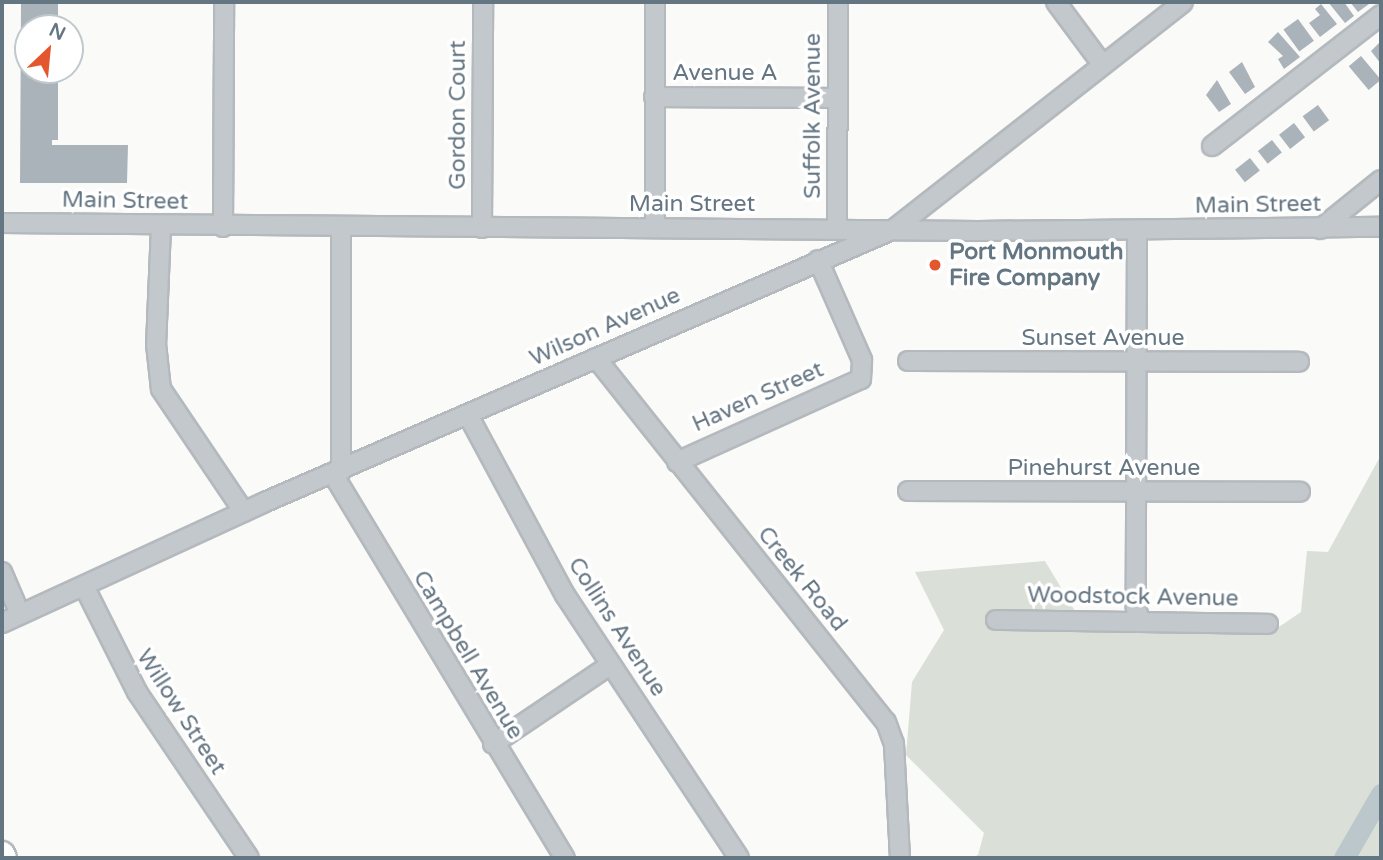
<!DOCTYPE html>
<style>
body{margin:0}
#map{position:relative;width:1383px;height:860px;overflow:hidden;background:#fafaf8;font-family:"Varela Round",sans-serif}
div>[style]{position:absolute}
.green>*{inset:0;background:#dadfd7}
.river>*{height:21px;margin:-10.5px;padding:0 10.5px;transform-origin:10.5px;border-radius:10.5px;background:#bbc7cb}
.building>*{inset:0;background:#aab3b9;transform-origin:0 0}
.roads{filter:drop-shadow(2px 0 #b4b9bd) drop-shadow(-2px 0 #b4b9bd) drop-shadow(0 2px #b4b9bd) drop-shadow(0 -2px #b4b9bd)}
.minor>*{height:18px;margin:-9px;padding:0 9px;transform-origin:9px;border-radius:9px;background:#c3c8cc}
.highway>*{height:24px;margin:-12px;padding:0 12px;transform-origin:12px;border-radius:12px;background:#fff}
.dots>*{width:19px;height:19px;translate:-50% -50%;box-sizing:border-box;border:4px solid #fff;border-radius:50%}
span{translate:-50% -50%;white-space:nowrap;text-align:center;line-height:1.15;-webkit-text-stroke:7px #fff;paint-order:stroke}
.street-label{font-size:23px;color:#657683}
.poi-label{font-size:23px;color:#657683;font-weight:700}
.left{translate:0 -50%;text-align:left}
.frame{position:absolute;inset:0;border:4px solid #657683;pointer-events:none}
.north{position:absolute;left:14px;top:14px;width:70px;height:70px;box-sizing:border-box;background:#fff;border:2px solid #c1c8cd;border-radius:50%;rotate:26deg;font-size:19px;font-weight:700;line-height:28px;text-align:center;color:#657683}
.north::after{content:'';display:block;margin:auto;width:24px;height:32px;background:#e4572e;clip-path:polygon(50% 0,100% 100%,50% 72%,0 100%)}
</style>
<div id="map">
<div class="green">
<div style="clip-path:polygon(1381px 455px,1381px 858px,971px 858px,978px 855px,984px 833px,906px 755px,912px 682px,944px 630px,915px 572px,1045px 561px,1084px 626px,1267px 635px,1301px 612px,1307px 551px,1328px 552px)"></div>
</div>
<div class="river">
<div style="left:1344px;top:858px;width:74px;rotate:-60deg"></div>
</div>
<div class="building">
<div style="clip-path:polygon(21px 2px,58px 2px,58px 28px,28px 28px,28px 70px,58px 70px,58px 140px,52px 140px,52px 145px,128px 145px,127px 183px,20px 183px)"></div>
<div style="clip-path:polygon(1328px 2px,1344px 2px,1354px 16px,1345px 23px)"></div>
<div style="clip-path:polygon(1350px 2px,1367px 2px,1369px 4px,1358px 12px)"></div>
<div style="clip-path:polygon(1321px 4px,1337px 24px,1320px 37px,1309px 23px,1320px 15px,1315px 9px)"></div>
<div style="left:1298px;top:19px;width:27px;height:18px;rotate:54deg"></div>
<div style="clip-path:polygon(1278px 32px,1300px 57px,1284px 69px,1278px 59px,1283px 56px,1268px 42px)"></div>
<div style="clip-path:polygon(1381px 41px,1381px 64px,1371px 51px)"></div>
<div style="left:1361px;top:56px;width:31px;height:16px;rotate:50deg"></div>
<div style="clip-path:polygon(1242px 62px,1255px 87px,1245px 94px,1229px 72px)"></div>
<div style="clip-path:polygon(1217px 80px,1231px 104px,1219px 112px,1206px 95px)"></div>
<div style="left:1318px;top:105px;width:19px;height:19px;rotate:54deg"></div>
<div style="left:1294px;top:123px;width:18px;height:19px;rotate:52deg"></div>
<div style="left:1272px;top:140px;width:16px;height:18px;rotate:52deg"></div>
<div style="left:1250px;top:158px;width:16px;height:19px;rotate:52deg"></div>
</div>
<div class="roads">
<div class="minor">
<div style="left:1056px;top:2px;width:77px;rotate:53.4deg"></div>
<div style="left:654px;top:97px;width:184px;rotate:0.3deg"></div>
<div style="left:1212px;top:146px;width:214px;rotate:-37.8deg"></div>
<div style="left:2px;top:223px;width:976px;rotate:0.47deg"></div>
<div style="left:978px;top:231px;width:403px;rotate:-0.6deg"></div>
<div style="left:161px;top:227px;width:117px;rotate:92.4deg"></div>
<div style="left:156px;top:344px;width:45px;rotate:83.7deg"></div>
<div style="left:161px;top:389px;width:148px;rotate:56deg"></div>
<div style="left:223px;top:227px;width:225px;rotate:-89.7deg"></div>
<div style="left:482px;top:228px;width:226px;rotate:-89.7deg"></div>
<div style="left:655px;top:228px;width:226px;rotate:-90deg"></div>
<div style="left:1320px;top:229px;width:78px;rotate:-38.8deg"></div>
<div style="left:837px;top:230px;width:228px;rotate:-89.7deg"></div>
<div style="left:1137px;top:230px;width:379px;rotate:90.2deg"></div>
<div style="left:1136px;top:609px;width:11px;rotate:68deg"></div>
<div style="left:596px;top:358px;width:465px;rotate:51.5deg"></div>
<div style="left:886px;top:722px;width:23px;rotate:70deg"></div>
<div style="left:894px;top:744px;width:114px;rotate:87deg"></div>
<div style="left:908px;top:361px;width:391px;rotate:0.1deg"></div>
<div style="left:468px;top:415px;width:204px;rotate:61.7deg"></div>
<div style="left:565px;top:595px;width:315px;rotate:56.5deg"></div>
<div style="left:677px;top:462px;width:202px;rotate:-24.3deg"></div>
<div style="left:861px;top:379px;width:19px;rotate:-87deg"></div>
<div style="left:862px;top:360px;width:109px;rotate:-113.7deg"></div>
<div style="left:341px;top:471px;width:244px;rotate:-90deg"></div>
<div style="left:333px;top:474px;width:449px;rotate:58.9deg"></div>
<div style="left:908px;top:491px;width:392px;rotate:0.1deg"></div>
<div style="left:2px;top:572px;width:46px;rotate:66.8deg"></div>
<div style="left:84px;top:586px;width:119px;rotate:63.4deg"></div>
<div style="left:137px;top:692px;width:200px;rotate:56deg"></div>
<div style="left:996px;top:620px;width:272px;rotate:0.8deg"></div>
<div style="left:2px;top:623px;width:289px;rotate:-24.7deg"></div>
<div style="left:265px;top:502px;width:686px;rotate:-23.46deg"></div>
<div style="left:894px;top:229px;width:367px;rotate:-38.1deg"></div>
<div style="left:493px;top:744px;width:141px;rotate:-34deg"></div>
</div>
<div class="highway">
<div style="left:2px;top:854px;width:4px;rotate:63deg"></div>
</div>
</div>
<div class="dots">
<div style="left:935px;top:265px;background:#e4572e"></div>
</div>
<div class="street-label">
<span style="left:725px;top:73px">Avenue A</span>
<span style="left:458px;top:115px;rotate:-90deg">Gordon Court</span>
<span style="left:813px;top:116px;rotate:-90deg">Suffolk Avenue</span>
<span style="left:125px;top:201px;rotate:1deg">Main Street</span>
<span style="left:692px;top:204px">Main Street</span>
<span style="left:1258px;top:205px;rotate:-1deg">Main Street</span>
<span style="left:605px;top:327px;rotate:-24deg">Wilson Avenue</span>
<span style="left:1103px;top:338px">Sunset Avenue</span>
<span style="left:758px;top:397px;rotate:-24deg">Haven Street</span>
<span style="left:1104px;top:468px">Pinehurst Avenue</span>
<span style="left:802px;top:579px;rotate:51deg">Creek Road</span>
<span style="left:1133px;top:597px;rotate:1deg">Woodstock Avenue</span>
<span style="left:617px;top:627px;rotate:57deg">Collins Avenue</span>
<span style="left:468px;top:655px;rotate:59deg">Campbell Avenue</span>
<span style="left:181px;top:712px;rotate:57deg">Willow Street</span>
</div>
<div class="poi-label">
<span class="left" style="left:949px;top:265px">Port Monmouth<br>Fire Company</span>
</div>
<div class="frame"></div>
<div class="north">N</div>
</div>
